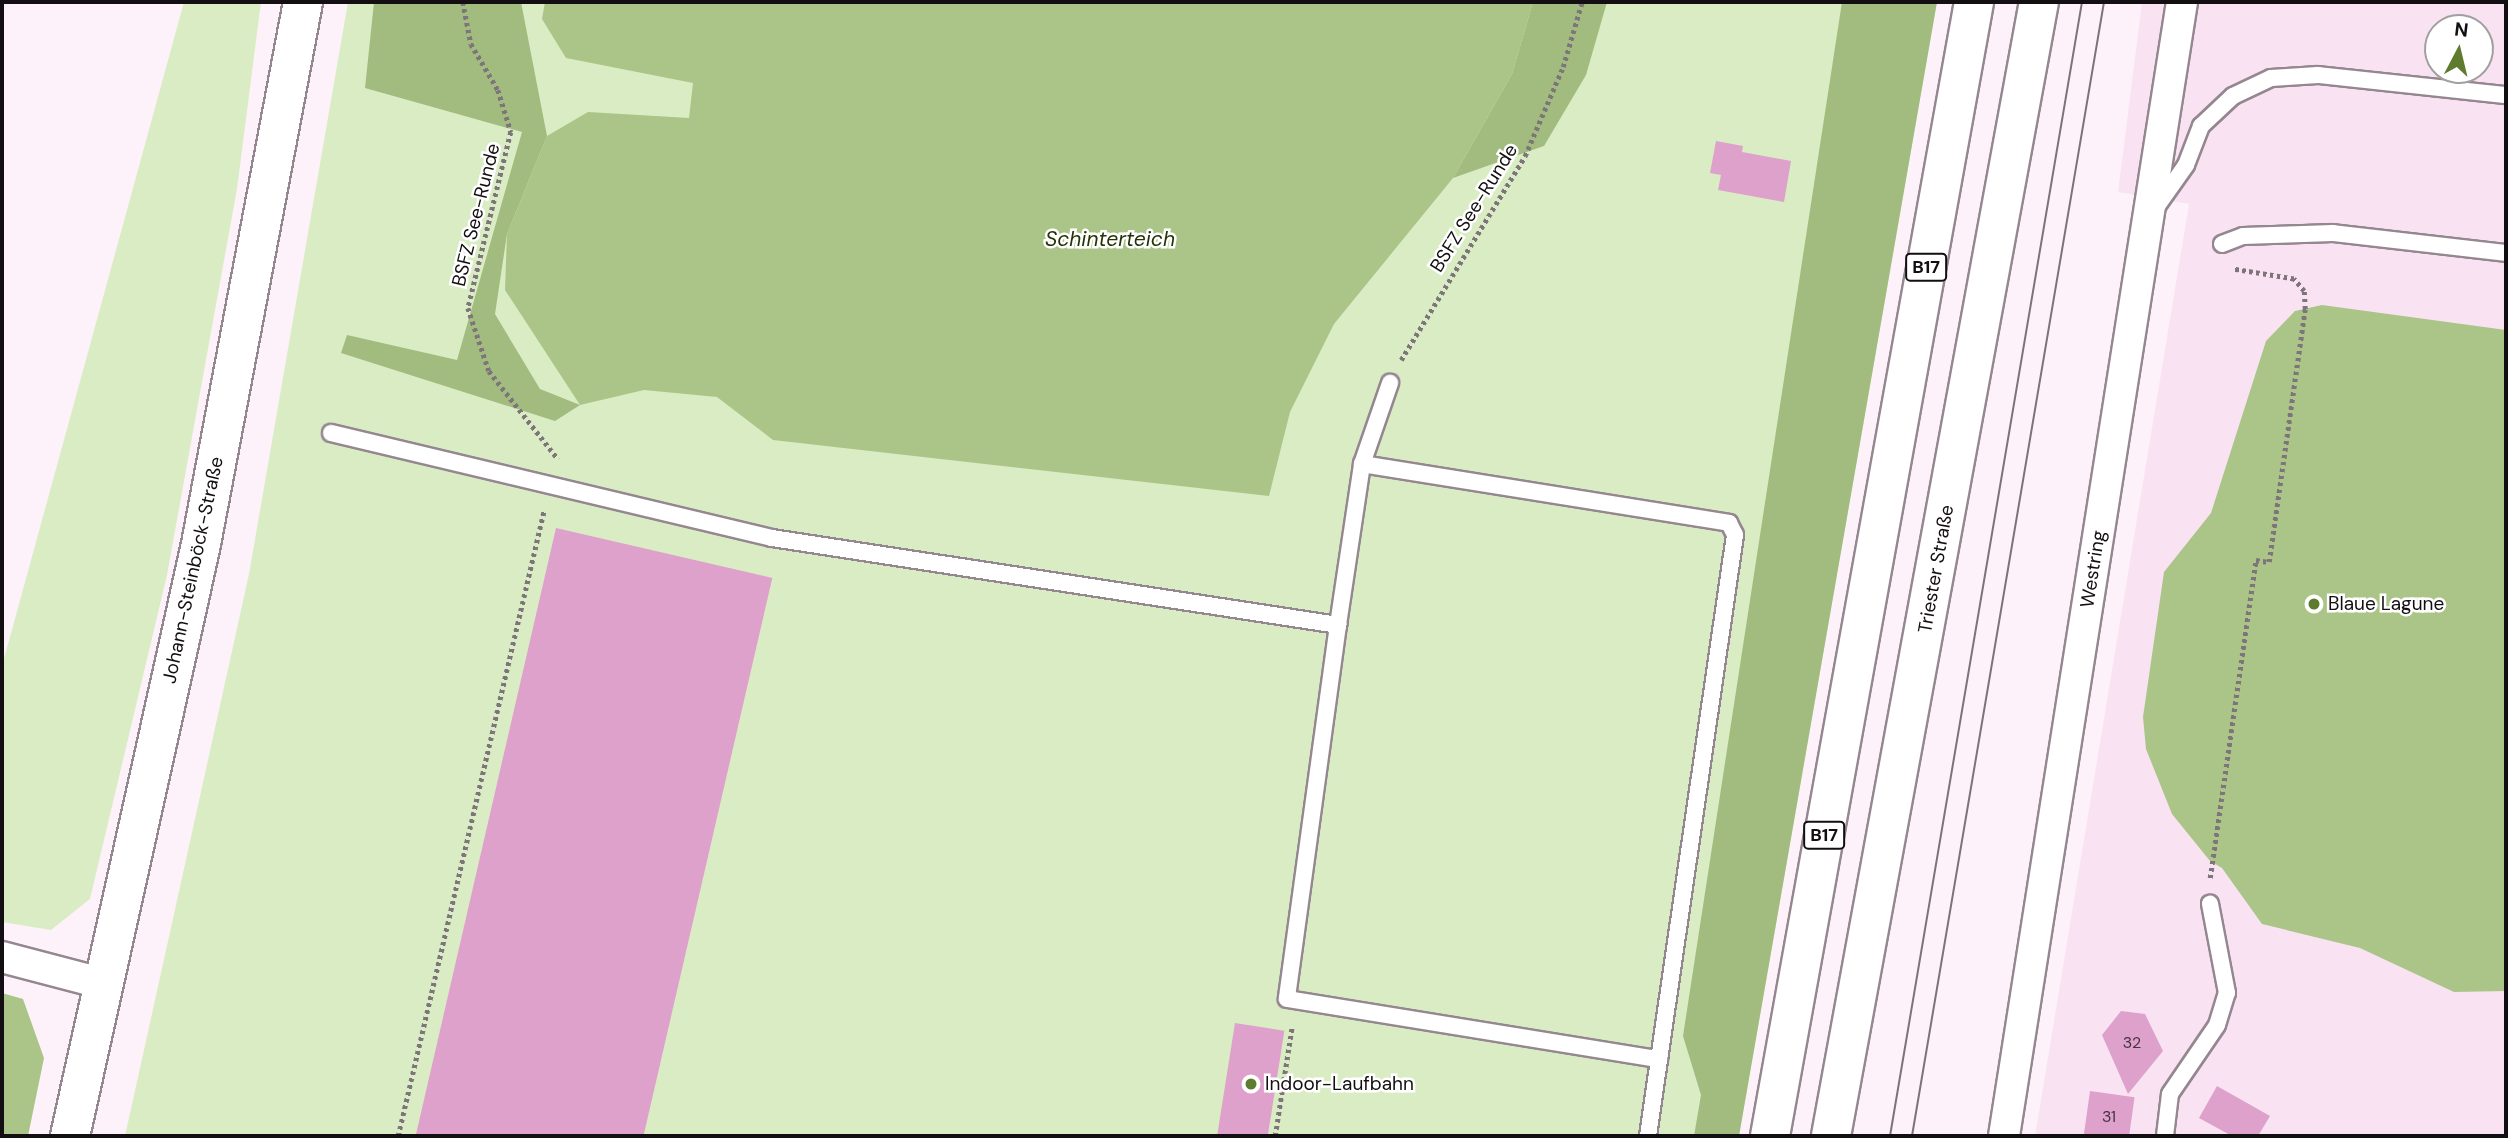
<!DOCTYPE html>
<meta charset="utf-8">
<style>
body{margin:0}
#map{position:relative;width:2508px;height:1138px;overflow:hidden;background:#fef2fa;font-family:"DM Sans",sans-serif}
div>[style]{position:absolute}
.built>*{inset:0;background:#f9e3f2}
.green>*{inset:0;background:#daecc4}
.forest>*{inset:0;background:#a1bc7e}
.water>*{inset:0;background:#aac587}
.building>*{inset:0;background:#dda1cb;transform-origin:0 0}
.path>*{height:4.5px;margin-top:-2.25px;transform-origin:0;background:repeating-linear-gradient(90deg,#7e757b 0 3.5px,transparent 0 7px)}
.roads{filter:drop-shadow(2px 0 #958790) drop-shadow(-2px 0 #958790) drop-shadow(0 2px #958790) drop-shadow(0 -2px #958790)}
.service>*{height:16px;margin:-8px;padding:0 8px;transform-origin:8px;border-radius:8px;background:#fff}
.minor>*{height:30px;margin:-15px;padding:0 15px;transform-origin:15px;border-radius:15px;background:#fff}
.tertiary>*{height:38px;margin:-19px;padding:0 19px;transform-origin:19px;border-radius:19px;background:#fff}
.primary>*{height:38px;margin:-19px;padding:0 19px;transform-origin:19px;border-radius:19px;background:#fff}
.tram>*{height:2px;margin:-1px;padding:0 1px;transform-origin:1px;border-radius:1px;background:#7b7378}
.dots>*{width:19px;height:19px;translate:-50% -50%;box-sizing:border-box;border:4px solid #fff;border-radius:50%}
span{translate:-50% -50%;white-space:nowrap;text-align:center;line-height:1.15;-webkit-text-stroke:5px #fff;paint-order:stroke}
.number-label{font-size:16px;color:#463340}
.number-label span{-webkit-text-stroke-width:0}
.shield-label span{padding:2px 5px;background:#fff;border:2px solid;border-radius:5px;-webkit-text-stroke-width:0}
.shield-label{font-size:18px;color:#130e11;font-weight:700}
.street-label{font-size:19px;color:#130e11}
.poi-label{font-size:19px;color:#130e11}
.left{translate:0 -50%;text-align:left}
.water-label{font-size:21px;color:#243406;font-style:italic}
.frame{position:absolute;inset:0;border:4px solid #130e11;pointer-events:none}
.north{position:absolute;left:2424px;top:14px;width:70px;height:70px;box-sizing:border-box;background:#fff;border:2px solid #a19fa0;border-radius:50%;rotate:7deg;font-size:19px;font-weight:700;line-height:28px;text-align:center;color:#130e11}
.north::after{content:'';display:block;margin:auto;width:24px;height:32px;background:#5e7b30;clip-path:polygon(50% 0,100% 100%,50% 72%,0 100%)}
</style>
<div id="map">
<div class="built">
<div style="clip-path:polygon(evenodd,2142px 2px,2506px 2px,2506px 1136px,2035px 1136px,2189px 204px,2118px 192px,2142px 2px,2438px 28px,2480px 28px,2480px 70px,2438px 70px,2438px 28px)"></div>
</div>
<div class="green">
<div style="clip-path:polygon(184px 2px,261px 2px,237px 189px,167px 575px,90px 899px,51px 930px,2px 922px,2px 666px)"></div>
<div style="clip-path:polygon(348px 2px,1937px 2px,1739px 1136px,125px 1136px,249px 574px)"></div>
</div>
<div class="forest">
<div style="clip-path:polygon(374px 2px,521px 2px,547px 136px,507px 234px,495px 314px,540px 389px,580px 405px,555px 421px,341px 353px,347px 335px,457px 360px,522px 132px,365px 88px)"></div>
<div style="clip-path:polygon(1533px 2px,1607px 2px,1586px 75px,1544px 146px,1453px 178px,1512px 74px)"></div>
<div style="clip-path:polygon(1842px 2px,1937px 2px,1739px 1136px,1694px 1136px,1701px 1095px,1683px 1036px)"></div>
</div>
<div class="water">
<div style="clip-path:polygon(545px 2px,1533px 2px,1512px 74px,1453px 178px,1334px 324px,1290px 412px,1269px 496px,773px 440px,717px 397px,644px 390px,580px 405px,505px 290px,507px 234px,547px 136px,588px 112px,689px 118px,693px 83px,566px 58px,542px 19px)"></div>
<div style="clip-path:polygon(2322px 305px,2506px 330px,2506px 991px,2454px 992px,2360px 948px,2262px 924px,2222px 868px,2210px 861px,2172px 814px,2146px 749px,2143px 717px,2164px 572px,2211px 513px,2266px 341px,2295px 311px)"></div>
<div style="clip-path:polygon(2px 993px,23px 999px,44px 1058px,28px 1136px,2px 1136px)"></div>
</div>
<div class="building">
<div style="clip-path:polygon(1716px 141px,1743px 146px,1742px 152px,1791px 161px,1784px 202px,1718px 190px,1721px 175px,1710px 173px)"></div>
<div style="left:556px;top:528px;width:222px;height:624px;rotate:13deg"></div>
<div style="clip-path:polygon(2121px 1011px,2145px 1014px,2163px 1051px,2128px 1094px,2102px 1035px)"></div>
<div style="left:1235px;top:1023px;width:50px;height:114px;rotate:9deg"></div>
<div style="clip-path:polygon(2217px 1086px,2270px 1116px,2258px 1136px,2232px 1136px,2199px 1118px)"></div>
<div style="left:2090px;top:1091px;width:45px;height:45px;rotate:8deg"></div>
</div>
<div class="path">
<div style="left:463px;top:2px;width:43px;rotate:79.2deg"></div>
<div style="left:471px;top:44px;width:53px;rotate:59.6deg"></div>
<div style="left:498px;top:90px;width:44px;rotate:72.8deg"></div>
<div style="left:511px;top:132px;width:181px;rotate:103.7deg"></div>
<div style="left:468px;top:308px;width:66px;rotate:71.6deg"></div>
<div style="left:489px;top:371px;width:112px;rotate:51.9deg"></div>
<div style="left:1401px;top:360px;width:239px;rotate:-58.7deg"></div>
<div style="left:1525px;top:156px;width:97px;rotate:-66.9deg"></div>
<div style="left:1563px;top:67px;width:68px;rotate:-73.7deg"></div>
<div style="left:2210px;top:878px;width:321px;rotate:-81.8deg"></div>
<div style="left:2256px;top:560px;width:13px;rotate:9deg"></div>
<div style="left:2269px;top:562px;width:256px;rotate:-81.9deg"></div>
<div style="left:2305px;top:309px;width:18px;rotate:-93deg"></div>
<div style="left:2304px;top:291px;width:16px;rotate:-130deg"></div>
<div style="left:2294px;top:279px;width:62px;rotate:-170.7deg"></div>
<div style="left:398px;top:1136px;width:643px;rotate:-76.87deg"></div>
<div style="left:1275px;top:1136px;width:111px;rotate:-81.2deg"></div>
</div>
<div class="roads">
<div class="service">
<div style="left:2155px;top:209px;width:54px;rotate:-54.8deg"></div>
<div style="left:2186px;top:165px;width:42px;rotate:-69deg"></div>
<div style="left:2201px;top:126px;width:44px;rotate:-43.2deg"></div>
<div style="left:2233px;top:96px;width:42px;rotate:-25.3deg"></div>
<div style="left:2271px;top:78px;width:47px;rotate:-3.7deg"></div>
<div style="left:2318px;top:75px;width:189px;rotate:6.1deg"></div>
<div style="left:2222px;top:244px;width:22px;rotate:-21deg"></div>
<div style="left:2243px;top:236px;width:90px;rotate:-1.9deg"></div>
<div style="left:2333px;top:233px;width:174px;rotate:6.6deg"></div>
<div style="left:331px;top:433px;width:453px;rotate:13.4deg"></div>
<div style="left:772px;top:538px;width:573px;rotate:8.74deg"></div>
<div style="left:1338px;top:625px;width:163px;rotate:-81.5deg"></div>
<div style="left:1362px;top:464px;width:372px;rotate:9.1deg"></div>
<div style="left:1729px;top:523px;width:13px;rotate:63deg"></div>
<div style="left:1735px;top:535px;width:607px;rotate:98.24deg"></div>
<div style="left:1362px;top:464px;width:86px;rotate:-70.9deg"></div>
<div style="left:1338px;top:625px;width:377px;rotate:97.8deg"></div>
<div style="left:1287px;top:999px;width:377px;rotate:9.2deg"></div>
<div style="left:2165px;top:1136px;width:42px;rotate:-83.2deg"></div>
<div style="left:2170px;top:1094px;width:83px;rotate:-55.7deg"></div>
<div style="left:2217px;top:1025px;width:34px;rotate:-73deg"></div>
<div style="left:2227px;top:993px;width:91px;rotate:-100.8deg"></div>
</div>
<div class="minor">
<div style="left:2px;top:957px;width:102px;rotate:14.7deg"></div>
<div style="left:2004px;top:1136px;width:1148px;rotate:-81.08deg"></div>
</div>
<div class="tertiary">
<div style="left:70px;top:1136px;width:606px;rotate:-77.52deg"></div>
<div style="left:201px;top:544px;width:552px;rotate:-79.34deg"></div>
</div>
<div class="primary">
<div style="left:1770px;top:1136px;width:1152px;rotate:-79.8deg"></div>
<div style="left:1831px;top:1136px;width:1153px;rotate:-79.61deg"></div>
</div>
</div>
<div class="tram">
<div style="left:1890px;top:1136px;width:1150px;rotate:-80.39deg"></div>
<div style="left:1912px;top:1136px;width:1150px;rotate:-80.39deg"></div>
</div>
<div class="dots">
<div style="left:2314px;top:604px;background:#5e7b30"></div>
<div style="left:1251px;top:1084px;background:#5e7b30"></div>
</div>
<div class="number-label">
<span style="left:2132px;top:1043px">32</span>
<span style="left:2109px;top:1117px">31</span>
</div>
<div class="shield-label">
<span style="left:1926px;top:267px">B17</span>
<span style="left:1824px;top:835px">B17</span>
</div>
<div class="street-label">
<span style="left:1474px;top:208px;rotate:-58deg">BSFZ See-Runde</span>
<span style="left:476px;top:215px;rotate:-76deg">BSFZ See-Runde</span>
<span style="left:1936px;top:569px;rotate:-80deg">Triester Straße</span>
<span style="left:2093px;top:569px;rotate:-81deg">Westring</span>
<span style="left:193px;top:570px;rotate:-78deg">Johann-Steinböck-Straße</span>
</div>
<div class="poi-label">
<span class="left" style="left:2328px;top:604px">Blaue Lagune</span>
<span class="left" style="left:1265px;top:1084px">Indoor-Laufbahn</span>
</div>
<div class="water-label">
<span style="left:1110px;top:239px">Schinterteich</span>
</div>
<div class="frame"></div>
<div class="north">N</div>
</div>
